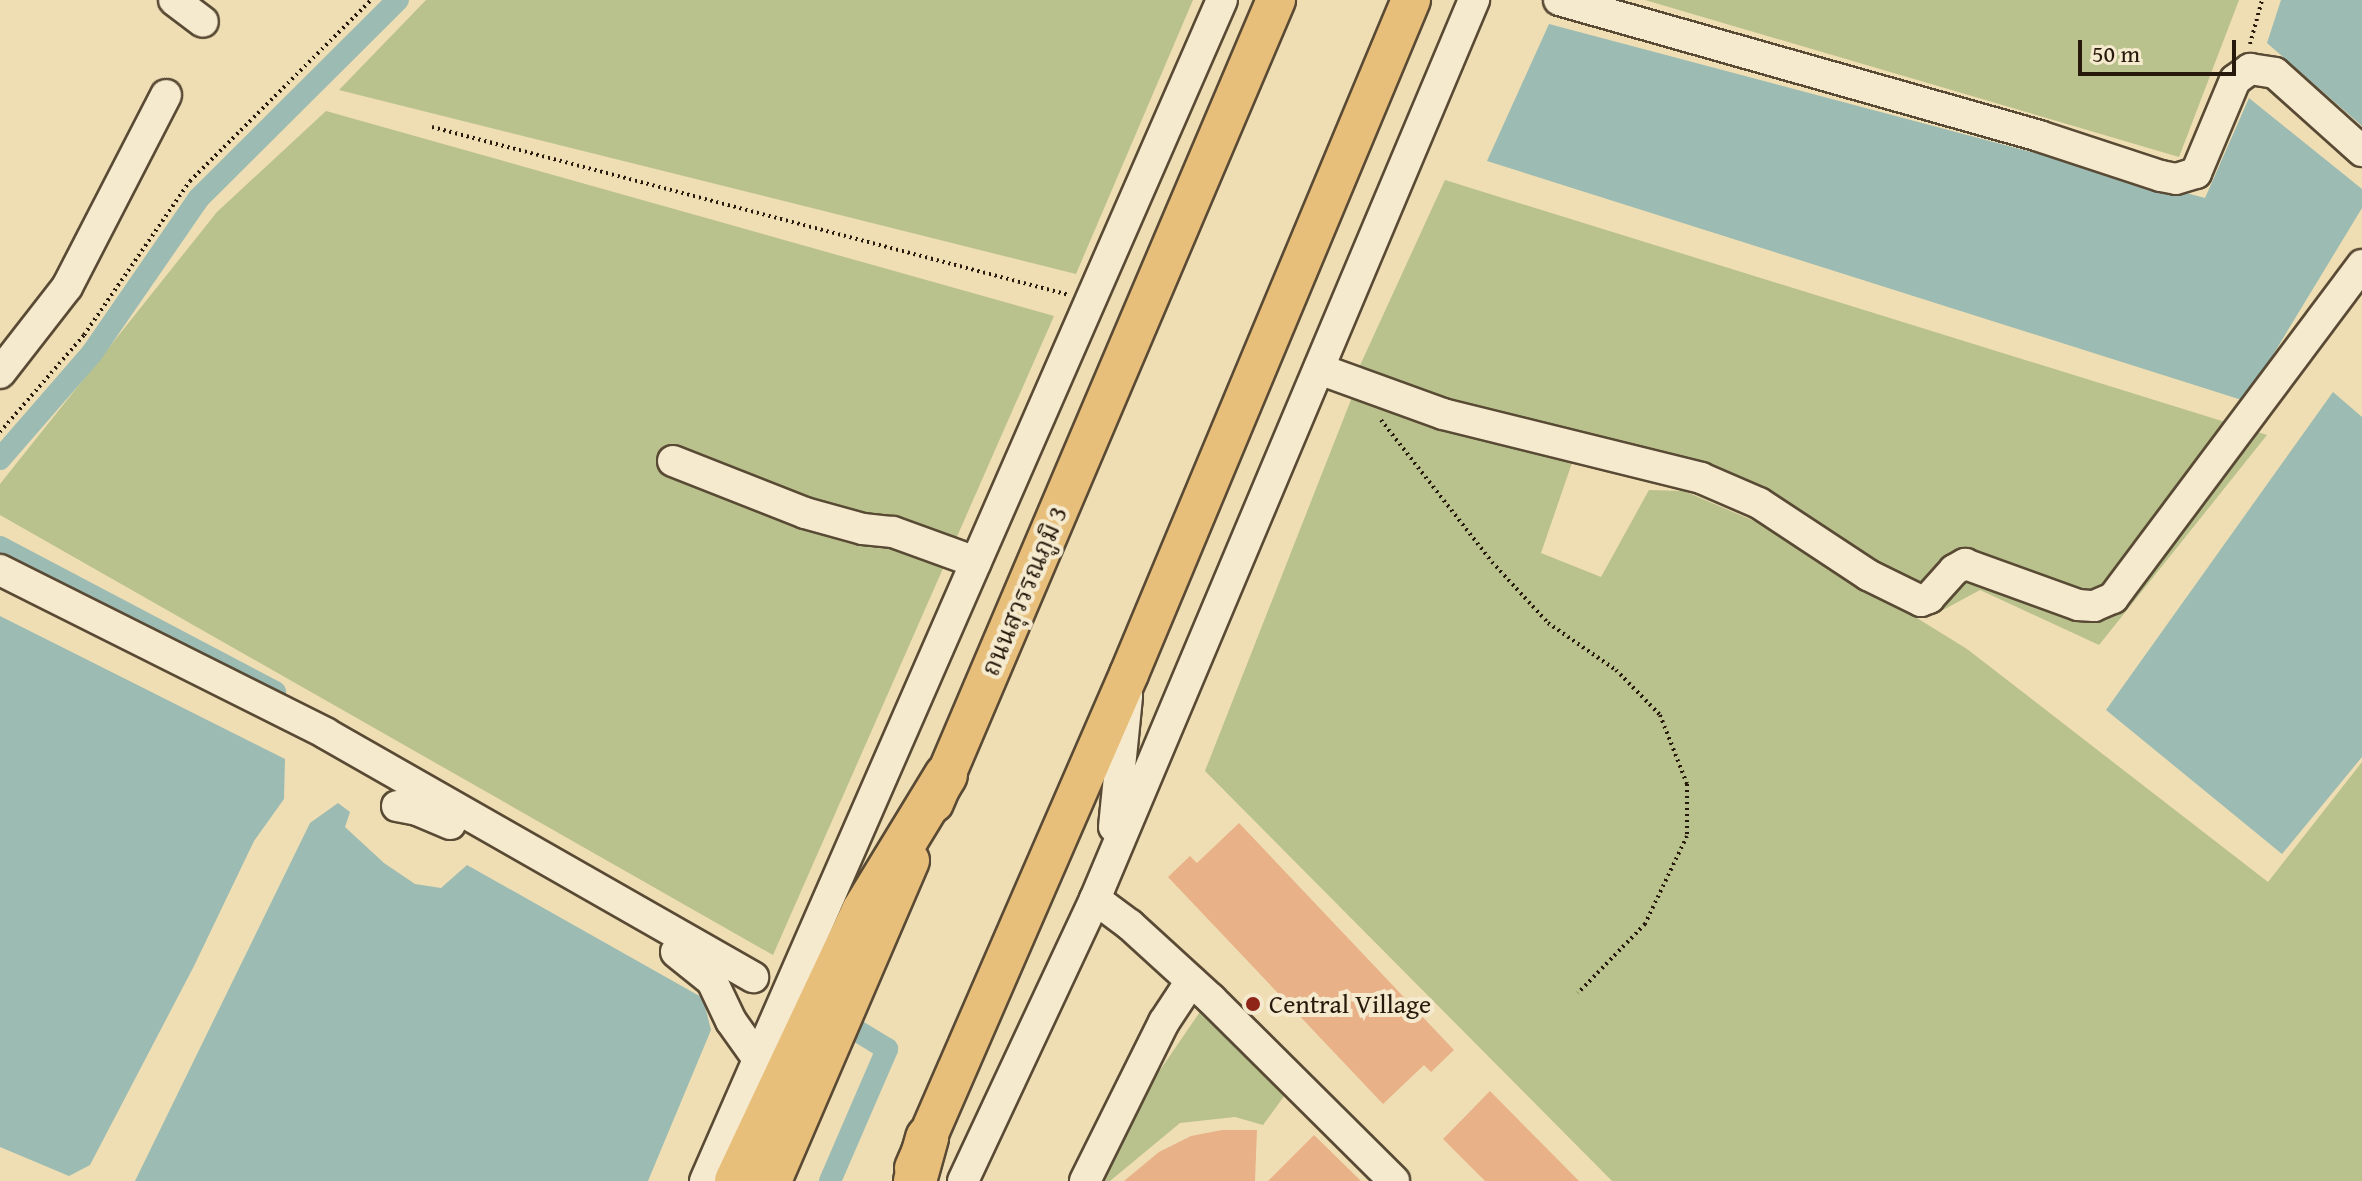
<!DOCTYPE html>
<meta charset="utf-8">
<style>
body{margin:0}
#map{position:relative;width:2362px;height:1181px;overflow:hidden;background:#efdeb3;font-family:"Gentium Book Plus","Noto Serif Thai",serif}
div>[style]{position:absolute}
.green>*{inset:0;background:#b9c18c}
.water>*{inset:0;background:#9bbbb3}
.canal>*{height:22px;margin:-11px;padding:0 11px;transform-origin:11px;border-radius:11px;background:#9bbbb3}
.building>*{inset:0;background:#e8b188}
.path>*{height:4px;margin-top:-2px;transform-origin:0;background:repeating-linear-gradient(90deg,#27190b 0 2px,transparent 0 6px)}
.roads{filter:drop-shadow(2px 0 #594a35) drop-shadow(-2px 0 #594a35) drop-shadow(0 2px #594a35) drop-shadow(0 -2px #594a35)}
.minor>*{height:30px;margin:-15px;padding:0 15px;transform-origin:15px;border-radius:15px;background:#f5eace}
.major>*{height:38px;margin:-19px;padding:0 19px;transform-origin:19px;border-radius:19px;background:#e8bf7a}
.highway>*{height:42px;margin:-21px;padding:0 21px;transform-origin:21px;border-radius:21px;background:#e8bf7a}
.dots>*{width:22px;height:22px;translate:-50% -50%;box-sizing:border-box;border:4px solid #f5eace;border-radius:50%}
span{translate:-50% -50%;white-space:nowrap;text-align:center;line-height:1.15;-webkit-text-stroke:8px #f5eace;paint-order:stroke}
.street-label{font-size:26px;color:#27190b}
.poi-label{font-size:26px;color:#27190b}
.left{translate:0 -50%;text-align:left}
.scale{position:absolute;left:2078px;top:40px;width:158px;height:36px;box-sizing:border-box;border:4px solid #27190b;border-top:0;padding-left:10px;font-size:24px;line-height:28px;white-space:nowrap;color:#27190b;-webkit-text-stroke:6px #f5eace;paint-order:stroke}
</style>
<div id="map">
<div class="green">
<div style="clip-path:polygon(426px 0,1193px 0,1076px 274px,339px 90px)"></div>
<div style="clip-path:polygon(1645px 0,2239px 0,2179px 157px)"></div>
<div style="clip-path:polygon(326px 111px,1054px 316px,773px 955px,0 515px,0 484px,217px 212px)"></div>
<div style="clip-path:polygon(1445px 180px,2267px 435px,2099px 645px,1980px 590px,1943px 610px,1782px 508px,1357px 372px)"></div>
<div style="clip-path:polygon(1356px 387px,1573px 460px,1541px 553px,1601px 577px,1649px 490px,1684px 491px,1773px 529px,1967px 649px,2268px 882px,2362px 762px,2362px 1181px,1612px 1181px,1205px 771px)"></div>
<div style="clip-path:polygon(1204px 1006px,1290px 1088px,1263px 1125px,1235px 1117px,1180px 1123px,1110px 1181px,1084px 1181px)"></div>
</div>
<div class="water">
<div style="clip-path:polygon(2281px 0,2362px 0,2362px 126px,2267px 43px)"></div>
<div style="clip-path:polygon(1549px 24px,2205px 198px,2249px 98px,2362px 189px,2362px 208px,2245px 401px,1487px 161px)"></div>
<div style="clip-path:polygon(2333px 392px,2362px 417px,2362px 757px,2282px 854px,2106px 710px)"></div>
<div style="clip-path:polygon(0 616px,285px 759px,284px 799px,254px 841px,194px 966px,90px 1165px,69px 1176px,0 1147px)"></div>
<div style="clip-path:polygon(338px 803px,350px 812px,345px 827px,384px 863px,415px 884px,441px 888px,467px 865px,703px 998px,711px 1030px,648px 1181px,135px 1181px,310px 823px)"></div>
</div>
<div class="canal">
<div style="left:0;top:459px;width:140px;rotate:-49deg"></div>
<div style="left:92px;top:353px;width:188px;rotate:-55.4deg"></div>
<div style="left:199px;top:198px;width:281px;rotate:-44.9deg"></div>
<div style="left:0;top:547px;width:311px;rotate:27.8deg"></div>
<div style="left:830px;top:1181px;width:144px;rotate:-66.6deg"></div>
<div style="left:887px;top:1049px;width:63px;rotate:-148.6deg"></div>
</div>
<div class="building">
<div style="clip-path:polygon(1239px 823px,1454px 1050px,1431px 1072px,1424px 1065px,1383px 1104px,1168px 877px,1190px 856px,1197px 863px)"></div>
<div style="clip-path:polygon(1490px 1091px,1579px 1181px,1485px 1181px,1443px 1139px)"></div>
<div style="clip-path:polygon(1222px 1130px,1257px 1130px,1255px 1181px,1124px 1181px,1159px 1152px,1191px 1136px)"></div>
<div style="clip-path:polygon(1314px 1135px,1361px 1181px,1268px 1181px)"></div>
</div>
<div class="path">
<div style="left:2250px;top:44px;width:46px;rotate:-74.7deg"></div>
<div style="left:432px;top:127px;width:659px;rotate:14.77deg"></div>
<div style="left:1381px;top:420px;width:180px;rotate:52deg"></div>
<div style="left:1492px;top:562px;width:83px;rotate:47.4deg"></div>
<div style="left:1548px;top:623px;width:83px;rotate:34.7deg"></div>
<div style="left:1616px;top:670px;width:63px;rotate:45.6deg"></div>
<div style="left:1660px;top:715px;width:74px;rotate:68.6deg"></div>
<div style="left:1687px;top:784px;width:52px;rotate:90deg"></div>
<div style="left:1687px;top:836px;width:98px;rotate:115.5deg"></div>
<div style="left:1645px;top:924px;width:96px;rotate:134.2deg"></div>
<div style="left:0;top:432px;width:128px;rotate:-49.1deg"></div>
<div style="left:84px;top:335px;width:187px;rotate:-55.5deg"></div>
<div style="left:190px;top:181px;width:256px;rotate:-45deg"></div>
</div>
<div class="roads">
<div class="minor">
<div style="left:174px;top:0;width:36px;rotate:37deg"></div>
<div style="left:1559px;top:0;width:499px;rotate:15.8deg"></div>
<div style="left:2039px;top:136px;width:128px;rotate:18.2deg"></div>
<div style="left:2161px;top:176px;width:15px;rotate:11deg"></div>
<div style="left:2176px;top:179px;width:21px;rotate:-17deg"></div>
<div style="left:2196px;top:173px;width:101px;rotate:-67.2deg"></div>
<div style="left:2235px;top:80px;width:19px;rotate:-36deg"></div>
<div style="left:2250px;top:69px;width:25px;rotate:9deg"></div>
<div style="left:2275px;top:73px;width:117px;rotate:41.9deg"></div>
<div style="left:1319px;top:369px;width:132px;rotate:19.9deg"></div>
<div style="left:1443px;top:414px;width:266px;rotate:13.9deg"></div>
<div style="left:1701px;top:478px;width:63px;rotate:23.3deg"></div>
<div style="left:1759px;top:503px;width:131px;rotate:33.4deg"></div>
<div style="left:1868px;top:575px;width:59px;rotate:26.1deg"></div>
<div style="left:1921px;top:601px;width:9px;rotate:-21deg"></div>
<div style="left:1929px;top:598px;width:38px;rotate:-48deg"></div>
<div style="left:1954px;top:570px;width:13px;rotate:-29deg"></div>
<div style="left:1965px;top:564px;width:120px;rotate:19.9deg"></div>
<div style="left:2078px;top:605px;width:16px;rotate:4deg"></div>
<div style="left:2094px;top:606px;width:21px;rotate:-23deg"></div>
<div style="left:2113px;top:598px;width:416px;rotate:-53.2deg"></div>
<div style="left:0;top:373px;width:109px;rotate:-52.1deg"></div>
<div style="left:67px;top:287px;width:216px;rotate:-62.7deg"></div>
<div style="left:673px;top:461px;width:142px;rotate:21.5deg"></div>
<div style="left:805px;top:513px;width:60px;rotate:15.4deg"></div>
<div style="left:863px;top:529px;width:30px;rotate:6deg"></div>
<div style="left:893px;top:532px;width:88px;rotate:19.9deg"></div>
<div style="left:0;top:570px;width:364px;rotate:26.6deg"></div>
<div style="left:325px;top:733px;width:493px;rotate:29.7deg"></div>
<div style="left:397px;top:806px;width:20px;rotate:11deg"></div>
<div style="left:417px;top:810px;width:36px;rotate:23deg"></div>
<div style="left:1114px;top:827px;width:132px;rotate:-84.3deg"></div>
<div style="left:1095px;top:899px;width:44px;rotate:36.6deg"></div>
<div style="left:1130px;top:925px;width:110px;rotate:42.4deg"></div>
<div style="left:1211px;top:999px;width:258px;rotate:44.8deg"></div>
<div style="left:676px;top:952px;width:46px;rotate:38.9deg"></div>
<div style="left:712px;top:981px;width:44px;rotate:64.6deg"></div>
<div style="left:731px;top:1021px;width:47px;rotate:54.6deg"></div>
<div style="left:705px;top:1181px;width:1289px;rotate:-66.36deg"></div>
<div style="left:963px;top:1181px;width:311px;rotate:-64.9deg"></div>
<div style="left:1095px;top:899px;width:976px;rotate:-67.14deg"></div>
<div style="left:1085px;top:1181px;width:178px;rotate:-63.6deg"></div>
<div style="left:1164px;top:1022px;width:49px;rotate:-56.6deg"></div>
</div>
<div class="major">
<div style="left:934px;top:803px;width:873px;rotate:-66.93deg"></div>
<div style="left:914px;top:1168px;width:539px;rotate:-66.48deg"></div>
<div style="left:1129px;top:674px;width:731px;rotate:-67.3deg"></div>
<div style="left:772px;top:1181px;width:349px;rotate:-66.7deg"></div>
</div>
<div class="highway">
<div style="left:736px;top:1181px;width:298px;rotate:-64.8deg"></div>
<div style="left:863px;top:911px;width:159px;rotate:-58.6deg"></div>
<div style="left:915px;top:1181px;width:45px;rotate:-74.4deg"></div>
</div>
</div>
<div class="dots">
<div style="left:1253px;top:1004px;background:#8f2418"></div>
</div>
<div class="street-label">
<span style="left:1024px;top:591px;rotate:-67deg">ถนนสุวรรณภูมิ 3</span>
</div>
<div class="poi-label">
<span class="left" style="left:1269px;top:1004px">Central Village</span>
</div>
<div class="scale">50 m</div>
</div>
